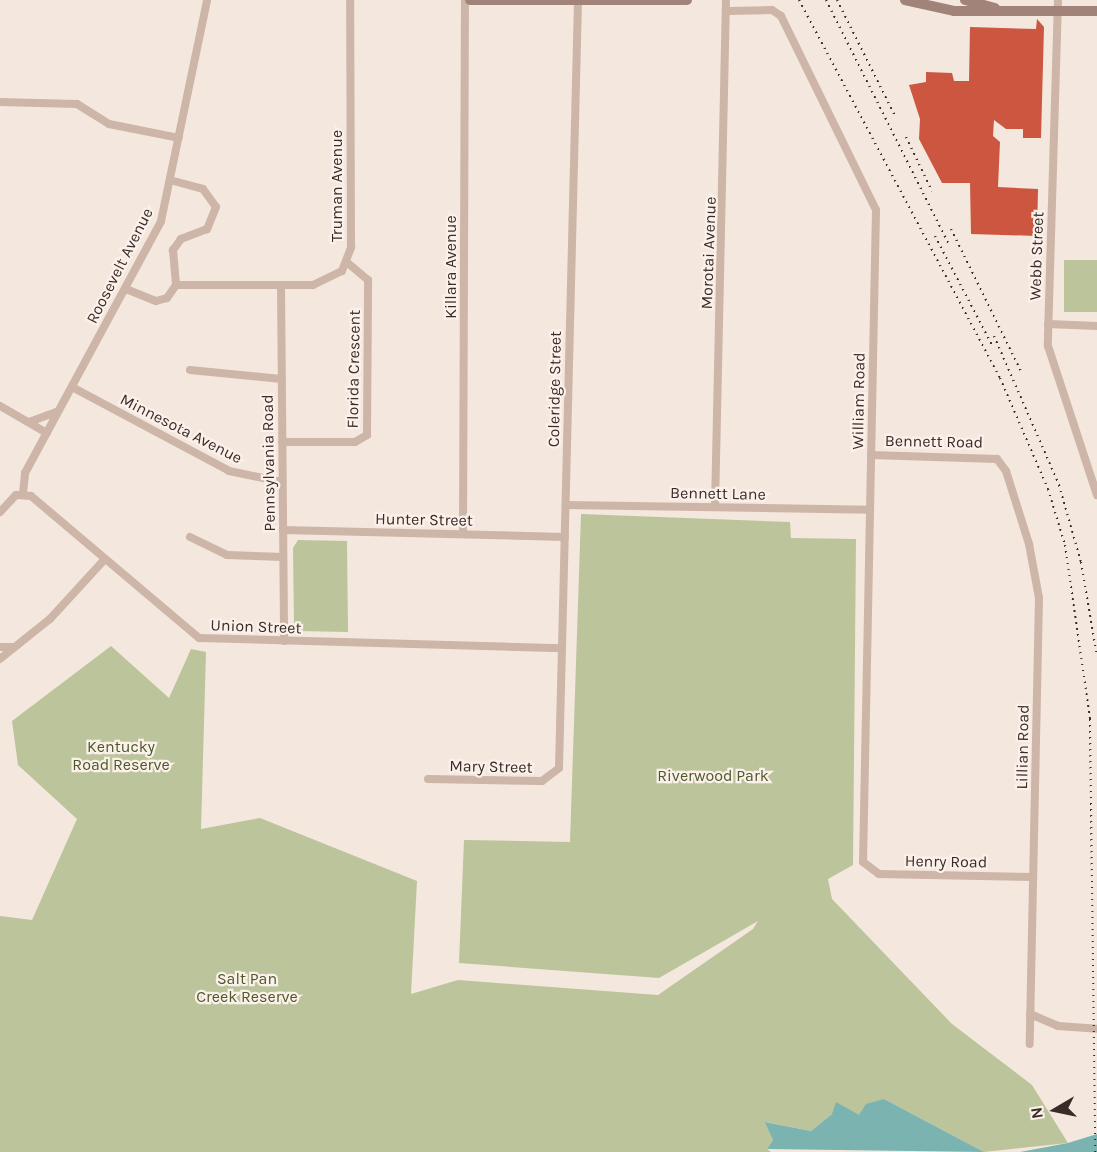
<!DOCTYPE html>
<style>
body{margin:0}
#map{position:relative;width:1097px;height:1152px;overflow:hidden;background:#f4e7dd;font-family:Karla,sans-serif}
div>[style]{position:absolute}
.green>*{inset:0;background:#bbc49b;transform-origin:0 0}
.water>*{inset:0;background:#7ab3b0}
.building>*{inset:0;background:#cd5641}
.street>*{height:8px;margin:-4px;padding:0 4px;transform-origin:4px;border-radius:4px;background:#cdb5a8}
.secondary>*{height:10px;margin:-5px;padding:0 5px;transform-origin:5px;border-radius:5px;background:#a18379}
.rail>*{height:2px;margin-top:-1px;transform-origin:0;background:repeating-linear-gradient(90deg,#392c28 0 1.5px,transparent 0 6px)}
span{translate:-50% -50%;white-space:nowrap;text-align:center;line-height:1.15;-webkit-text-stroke:4.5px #fbf1ea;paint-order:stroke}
.street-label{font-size:16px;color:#392c28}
.park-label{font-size:16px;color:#4d592a}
.north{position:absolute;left:1025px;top:1080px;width:60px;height:60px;-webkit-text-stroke:4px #fbf1ea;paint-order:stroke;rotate:261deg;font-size:16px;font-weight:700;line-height:24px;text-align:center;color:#392c28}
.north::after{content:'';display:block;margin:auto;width:21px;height:27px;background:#392c28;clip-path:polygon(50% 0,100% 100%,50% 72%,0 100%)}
</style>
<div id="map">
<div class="green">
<div style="left:1064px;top:260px;width:33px;height:52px"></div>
<div style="clip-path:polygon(581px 514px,790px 522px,791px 538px,856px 539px,853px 865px,828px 879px,832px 899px,952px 1024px,1032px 1085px,1068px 1143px,984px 1152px,884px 1099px,859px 1115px,832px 1114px,811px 1131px,766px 1122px,773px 1140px,767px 1149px,771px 1152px,0 1152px,0 916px,32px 920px,77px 819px,18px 765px,12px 721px,111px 646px,169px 698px,191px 649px,206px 652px,201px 829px,260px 818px,417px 881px,411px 994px,458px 980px,658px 995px,753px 929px,758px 921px,659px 978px,459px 963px,464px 840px,570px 842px)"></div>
<div style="clip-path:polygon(298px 540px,347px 541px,348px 632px,299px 631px,294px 625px,293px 548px)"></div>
</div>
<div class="water">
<div style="clip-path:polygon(884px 1099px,984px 1152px,767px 1149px,773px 1140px,765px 1122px,811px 1131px,832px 1114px,836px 1102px,859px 1115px,866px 1104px)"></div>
<div style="clip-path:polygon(1097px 1134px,1097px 1152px,1020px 1152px,1068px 1143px)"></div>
</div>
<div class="building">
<div style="clip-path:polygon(1037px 19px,1044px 27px,1041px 138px,1023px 138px,1023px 129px,1006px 129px,994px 120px,993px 136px,1000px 142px,998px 187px,1038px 189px,1037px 236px,971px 234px,970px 183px,942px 183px,919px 139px,920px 119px,909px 85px,926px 82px,926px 72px,952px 73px,954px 81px,969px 81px,970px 27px,1036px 29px)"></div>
</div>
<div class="street">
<div style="left:1058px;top:0;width:346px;rotate:91.7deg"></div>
<div style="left:1048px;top:346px;width:157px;rotate:71.8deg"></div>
<div style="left:729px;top:11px;width:43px;rotate:-1.3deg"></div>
<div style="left:772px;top:10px;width:11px;rotate:34deg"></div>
<div style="left:781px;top:16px;width:216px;rotate:63.9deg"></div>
<div style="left:876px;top:210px;width:652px;rotate:91.14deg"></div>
<div style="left:863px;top:862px;width:20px;rotate:37deg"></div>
<div style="left:879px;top:874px;width:154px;rotate:1.1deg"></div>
<div style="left:0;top:102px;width:77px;rotate:1.5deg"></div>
<div style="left:77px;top:104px;width:38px;rotate:32deg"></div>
<div style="left:109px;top:124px;width:71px;rotate:11.3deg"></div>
<div style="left:170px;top:180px;width:34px;rotate:15deg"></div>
<div style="left:203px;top:189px;width:22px;rotate:54deg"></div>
<div style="left:216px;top:207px;width:24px;rotate:112deg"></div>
<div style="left:207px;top:229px;width:28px;rotate:159deg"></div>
<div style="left:181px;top:239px;width:14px;rotate:126deg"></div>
<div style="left:173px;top:250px;width:35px;rotate:85deg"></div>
<div style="left:176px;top:285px;width:137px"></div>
<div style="left:313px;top:285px;width:32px;rotate:-26deg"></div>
<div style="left:342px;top:271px;width:26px;rotate:-69deg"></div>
<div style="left:351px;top:247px;width:247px;rotate:-90.2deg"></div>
<div style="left:281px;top:285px;width:356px;rotate:89.5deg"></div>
<div style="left:126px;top:289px;width:32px;rotate:22deg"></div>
<div style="left:156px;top:301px;width:11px;rotate:-15deg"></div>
<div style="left:167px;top:298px;width:16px;rotate:-55deg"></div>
<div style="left:1048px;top:324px;width:49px;rotate:2.3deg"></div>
<div style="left:190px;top:370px;width:92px;rotate:5.6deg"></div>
<div style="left:72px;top:387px;width:178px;rotate:28.1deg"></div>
<div style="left:229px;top:471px;width:54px;rotate:11.7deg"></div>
<div style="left:0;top:406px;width:54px;rotate:29.9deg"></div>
<div style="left:29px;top:422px;width:29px;rotate:-20deg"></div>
<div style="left:282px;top:442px;width:73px"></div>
<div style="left:355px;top:442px;width:14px;rotate:-30deg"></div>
<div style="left:367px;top:435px;width:155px;rotate:-89.6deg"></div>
<div style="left:368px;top:280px;width:26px;rotate:-140deg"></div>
<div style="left:871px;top:455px;width:126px;rotate:1.8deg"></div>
<div style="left:997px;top:459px;width:15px;rotate:53deg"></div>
<div style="left:1006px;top:471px;width:77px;rotate:72.5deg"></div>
<div style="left:1029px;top:544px;width:55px;rotate:79.5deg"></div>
<div style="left:1039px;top:598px;width:446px;rotate:91.2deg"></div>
<div style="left:23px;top:493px;width:20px;rotate:-84deg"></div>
<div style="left:25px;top:473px;width:286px;rotate:-61.6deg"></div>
<div style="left:161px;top:221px;width:226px;rotate:-78.2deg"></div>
<div style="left:566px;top:505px;width:304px;rotate:0.9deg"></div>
<div style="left:715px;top:507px;width:507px;rotate:-88.76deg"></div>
<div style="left:0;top:512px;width:23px;rotate:-47deg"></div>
<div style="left:16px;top:495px;width:15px;rotate:4deg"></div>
<div style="left:31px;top:496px;width:220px;rotate:40.2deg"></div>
<div style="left:199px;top:638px;width:363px;rotate:1.6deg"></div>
<div style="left:283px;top:530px;width:282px;rotate:1.4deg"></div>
<div style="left:463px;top:534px;width:534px;rotate:-89.79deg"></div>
<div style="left:190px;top:537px;width:41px;rotate:25.9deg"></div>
<div style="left:227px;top:555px;width:56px;rotate:2deg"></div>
<div style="left:0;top:647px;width:14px"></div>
<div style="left:0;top:659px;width:64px;rotate:-38.7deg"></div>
<div style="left:50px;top:619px;width:80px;rotate:-47.5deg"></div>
<div style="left:428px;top:779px;width:114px;rotate:1deg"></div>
<div style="left:542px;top:781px;width:21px;rotate:-37deg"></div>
<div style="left:559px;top:768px;width:768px;rotate:-88.58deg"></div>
<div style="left:1030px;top:1014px;width:30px;rotate:23deg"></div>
<div style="left:1058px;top:1026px;width:39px;rotate:4deg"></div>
</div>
<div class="secondary">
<div style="left:470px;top:0;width:217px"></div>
<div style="left:905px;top:0;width:50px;rotate:12.7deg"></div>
<div style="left:954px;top:11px;width:143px"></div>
<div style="left:965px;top:0;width:31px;rotate:15deg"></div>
</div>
<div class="rail">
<div style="left:799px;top:0;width:428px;rotate:62deg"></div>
<div style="left:1000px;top:378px;width:121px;rotate:66.6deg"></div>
<div style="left:1048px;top:489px;width:59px;rotate:73.1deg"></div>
<div style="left:1065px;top:545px;width:176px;rotate:81.8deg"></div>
<div style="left:1090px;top:719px;width:433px;rotate:89.3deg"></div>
<div style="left:826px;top:0;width:274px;rotate:63.3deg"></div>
<div style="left:837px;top:0;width:130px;rotate:63.4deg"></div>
<div style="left:906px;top:137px;width:60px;rotate:64.3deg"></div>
<div style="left:951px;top:229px;width:158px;rotate:63.8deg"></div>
<div style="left:935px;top:236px;width:125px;rotate:62.4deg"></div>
<div style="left:994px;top:336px;width:163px;rotate:66.4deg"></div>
<div style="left:1059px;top:485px;width:80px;rotate:74.1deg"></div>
<div style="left:1081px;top:562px;width:96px;rotate:80.4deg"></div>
</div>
<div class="street-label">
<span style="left:337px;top:186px;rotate:-90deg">Truman Avenue</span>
<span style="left:709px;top:253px;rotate:-88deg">Morotai Avenue</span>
<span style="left:1037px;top:256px;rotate:-88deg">Webb Street</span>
<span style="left:120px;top:266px;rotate:-63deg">Roosevelt Avenue</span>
<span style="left:451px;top:267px;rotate:-90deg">Killara Avenue</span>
<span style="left:354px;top:369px;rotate:-89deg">Florida Crescent</span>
<span style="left:555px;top:389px;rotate:-89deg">Coleridge Street</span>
<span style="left:859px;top:401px;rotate:-89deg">William Road</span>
<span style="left:181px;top:429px;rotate:27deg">Minnesota Avenue</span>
<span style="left:934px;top:442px;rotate:1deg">Bennett Road</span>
<span style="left:269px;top:463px;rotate:-91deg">Pennsylvania Road</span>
<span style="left:718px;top:494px;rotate:1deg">Bennett Lane</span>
<span style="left:424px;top:520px;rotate:1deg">Hunter Street</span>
<span style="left:256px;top:627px;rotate:2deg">Union Street</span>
<span style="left:1023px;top:747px;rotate:-89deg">Lillian Road</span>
<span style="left:491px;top:767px;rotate:1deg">Mary Street</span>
<span style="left:946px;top:862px;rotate:1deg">Henry Road</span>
</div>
<div class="park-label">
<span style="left:121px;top:756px">Kentucky<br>Road Reserve</span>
<span style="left:713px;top:776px">Riverwood Park</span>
<span style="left:247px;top:988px">Salt Pan<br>Creek Reserve</span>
</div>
<div class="north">N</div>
</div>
